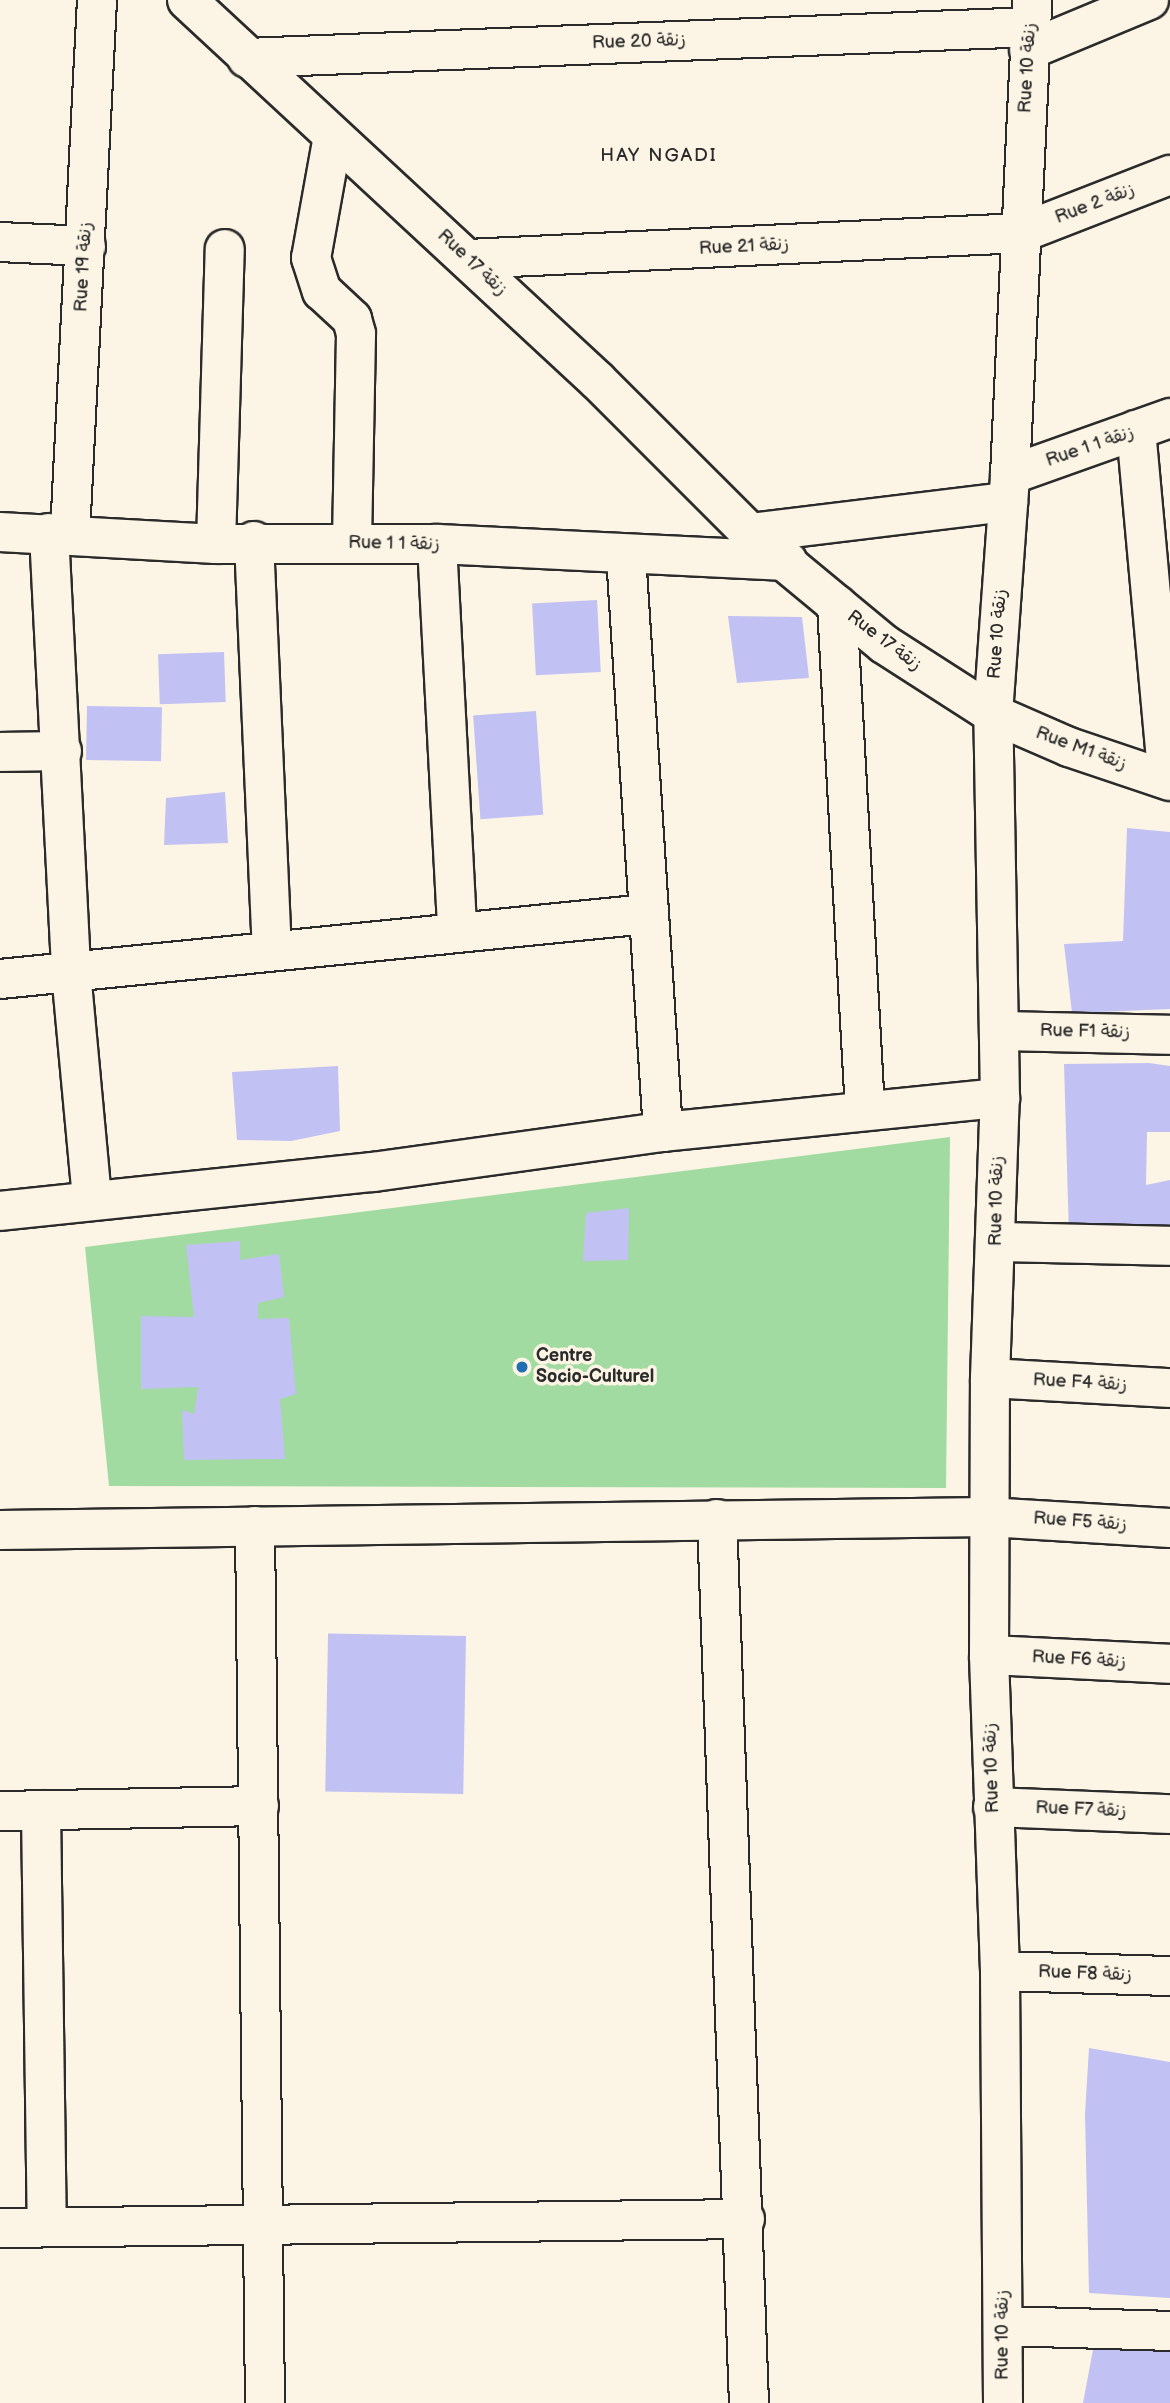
<!DOCTYPE html>
<meta charset="utf-8">
<style>
body{margin:0}
#map{position:relative;width:1170px;height:2403px;overflow:hidden;background:#fcf5e5;font-family:"Balsamiq Sans","Playpen Sans Arabic",sans-serif}
div>[style]{position:absolute}
.green>*{inset:0;background:#a2dba1}
.building>*{inset:0;background:#c2c1f3;transform-origin:0 0}
.roads{filter:drop-shadow(2px 0 #2b2b2b) drop-shadow(-2px 0 #2b2b2b) drop-shadow(0 2px #2b2b2b) drop-shadow(0 -2px #2b2b2b)}
.minor>*{height:38px;margin:-19px;padding:0 19px;transform-origin:19px;border-radius:19px;background:#fcf5e5}
.dots>*{width:19px;height:19px;translate:-50% -50%;box-sizing:border-box;border:4px solid #fcf5e5;border-radius:50%}
span{translate:-50% -50%;white-space:nowrap;text-align:center;line-height:1.15;-webkit-text-stroke:7px #fcf5e5;paint-order:stroke}
.street-label{font-size:18px;color:#2b2b2b}
.poi-label{font-size:18px;color:#2b2b2b;font-weight:700}
.left{translate:0 -50%;text-align:left}
.neighbourhood-label{font-size:19px;color:#2b2b2b;letter-spacing:2px}
</style>
<div id="map">
<div class="green">
<div style="clip-path:polygon(950px 1137px,946px 1488px,109px 1486px,85px 1247px)"></div>
</div>
<div class="building">
<div style="left:597px;top:600px;width:72px;height:65px;rotate:87deg"></div>
<div style="clip-path:polygon(728px 616px,802px 617px,809px 678px,737px 683px)"></div>
<div style="left:224px;top:652px;width:50px;height:66px;rotate:88deg"></div>
<div style="left:87px;top:706px;width:75px;height:54px;rotate:1deg"></div>
<div style="left:536px;top:711px;width:104px;height:63px;rotate:86deg"></div>
<div style="clip-path:polygon(225px 792px,228px 843px,164px 845px,166px 798px)"></div>
<div style="clip-path:polygon(1127px 828px,1170px 832px,1170px 1009px,1072px 1013px,1064px 944px,1123px 941px)"></div>
<div style="clip-path:polygon(1149px 1063px,1170px 1066px,1170px 1132px,1147px 1132px,1146px 1185px,1170px 1180px,1170px 1232px,1069px 1236px,1064px 1064px)"></div>
<div style="clip-path:polygon(338px 1066px,340px 1131px,291px 1141px,237px 1140px,232px 1072px)"></div>
<div style="clip-path:polygon(629px 1208px,628px 1260px,583px 1261px,586px 1213px)"></div>
<div style="clip-path:polygon(240px 1241px,240px 1260px,279px 1254px,284px 1297px,258px 1303px,258px 1319px,289px 1318px,296px 1394px,280px 1399px,285px 1459px,184px 1460px,182px 1410px,194px 1414px,198px 1387px,141px 1389px,141px 1316px,194px 1317px,186px 1245px)"></div>
<div style="left:466px;top:1636px;width:158px;height:138px;rotate:91deg"></div>
<div style="clip-path:polygon(1089px 2048px,1170px 2062px,1170px 2298px,1089px 2293px,1085px 2114px)"></div>
<div style="clip-path:polygon(1095px 2339px,1170px 2348px,1170px 2403px,1083px 2403px)"></div>
</div>
<div class="roads">
<div class="minor">
<div style="left:187px;top:0;width:560px;rotate:42.83deg"></div>
<div style="left:598px;top:381px;width:215px;rotate:45deg"></div>
<div style="left:750px;top:533px;width:174px;rotate:39.6deg"></div>
<div style="left:884px;top:644px;width:130px;rotate:32.7deg"></div>
<div style="left:993px;top:714px;width:83px;rotate:23.5deg"></div>
<div style="left:1069px;top:747px;width:107px;rotate:18.6deg"></div>
<div style="left:1029px;top:50px;width:130px;rotate:-22.6deg"></div>
<div style="left:247px;top:58px;width:785px;rotate:-2.26deg"></div>
<div style="left:333px;top:136px;width:124px;rotate:100.2deg"></div>
<div style="left:311px;top:258px;width:35px;rotate:72deg"></div>
<div style="left:322px;top:291px;width:41px;rotate:43deg"></div>
<div style="left:352px;top:319px;width:16px;rotate:75deg"></div>
<div style="left:356px;top:334px;width:209px;rotate:91.1deg"></div>
<div style="left:0;top:242px;width:86px;rotate:2.7deg"></div>
<div style="left:468px;top:259px;width:554px;rotate:-2.69deg"></div>
<div style="left:1021px;top:233px;width:160px;rotate:-21.3deg"></div>
<div style="left:1136px;top:430px;width:351px;rotate:84.8deg"></div>
<div style="left:1010px;top:475px;width:170px;rotate:-19.6deg"></div>
<div style="left:0;top:532px;width:216px;rotate:3.2deg"></div>
<div style="left:216px;top:544px;width:221px"></div>
<div style="left:437px;top:544px;width:351px;rotate:2.8deg"></div>
<div style="left:49px;top:533px;width:440px;rotate:87.1deg"></div>
<div style="left:71px;top:972px;width:229px;rotate:84.7deg"></div>
<div style="left:70px;top:533px;width:534px;rotate:-87.1deg"></div>
<div style="left:750px;top:533px;width:260px;rotate:-6.9deg"></div>
<div style="left:254px;top:541px;width:407px;rotate:87.5deg"></div>
<div style="left:216px;top:544px;width:295px;rotate:-88.3deg"></div>
<div style="left:437px;top:544px;width:389px;rotate:87deg"></div>
<div style="left:626px;top:555px;width:578px;rotate:86.33deg"></div>
<div style="left:837px;top:605px;width:506px;rotate:86.83deg"></div>
<div style="left:0;top:752px;width:62px;rotate:-0.9deg"></div>
<div style="left:0;top:979px;width:650px;rotate:-5.74deg"></div>
<div style="left:1000px;top:1031px;width:170px;rotate:1.3deg"></div>
<div style="left:0;top:1211px;width:375px;rotate:-6deg"></div>
<div style="left:373px;top:1172px;width:293px;rotate:-7.9deg"></div>
<div style="left:663px;top:1132px;width:339px;rotate:-5.8deg"></div>
<div style="left:997px;top:1242px;width:173px;rotate:1.3deg"></div>
<div style="left:990px;top:1378px;width:180px;rotate:3.2deg"></div>
<div style="left:717px;top:1519px;width:885px;rotate:87.93deg"></div>
<div style="left:255px;top:1526px;width:877px;rotate:89.35deg"></div>
<div style="left:0;top:1530px;width:989px;rotate:-0.75deg"></div>
<div style="left:989px;top:1517px;width:181px;rotate:3.5deg"></div>
<div style="left:989px;top:1655px;width:181px;rotate:2.8deg"></div>
<div style="left:993px;top:1807px;width:177px;rotate:2.3deg"></div>
<div style="left:41px;top:1810px;width:417px;rotate:89.2deg"></div>
<div style="left:0;top:1811px;width:259px;rotate:-1.1deg"></div>
<div style="left:1000px;top:1971px;width:170px;rotate:1.7deg"></div>
<div style="left:0;top:2228px;width:745px;rotate:-0.69deg"></div>
<div style="left:1004px;top:2326px;width:166px;rotate:1.7deg"></div>
<div style="left:1003px;top:2403px;width:432px;rotate:-90.4deg"></div>
<div style="left:1000px;top:1971px;width:316px;rotate:-92deg"></div>
<div style="left:989px;top:1655px;width:277px;rotate:-89.8deg"></div>
<div style="left:990px;top:1378px;width:280px;rotate:-88deg"></div>
<div style="left:1000px;top:1098px;width:384px;rotate:-91deg"></div>
<div style="left:993px;top:714px;width:240px;rotate:-85.9deg"></div>
<div style="left:1010px;top:475px;width:476px;rotate:-87.3deg"></div>
</div>
</div>
<div class="dots">
<div style="left:522px;top:1367px;background:#1f6fb2"></div>
</div>
<div class="street-label">
<span style="left:639px;top:42px;rotate:-2deg">Rue 20 زنقة</span>
<span style="left:1028px;top:68px;rotate:-87deg">Rue 10 زنقة</span>
<span style="left:1095px;top:204px;rotate:-21deg">Rue 2 زنقة</span>
<span style="left:744px;top:247px;rotate:-3deg">Rue 21 زنقة</span>
<span style="left:472px;top:263px;rotate:43deg">Rue 17 زنقة</span>
<span style="left:84px;top:267px;rotate:-87deg">Rue 19 زنقة</span>
<span style="left:1090px;top:447px;rotate:-19deg">Rue 1 زنقة 1</span>
<span style="left:394px;top:544px;rotate:1deg">Rue 1 زنقة 1</span>
<span style="left:998px;top:634px;rotate:-86deg">Rue 10 زنقة</span>
<span style="left:884px;top:641px;rotate:37deg">Rue 17 زنقة</span>
<span style="left:1081px;top:749px;rotate:20deg">Rue M1 زنقة</span>
<span style="left:1085px;top:1032px;rotate:1deg">Rue F1 زنقة</span>
<span style="left:997px;top:1201px;rotate:-89deg">Rue 10 زنقة</span>
<span style="left:1080px;top:1383px;rotate:3deg">Rue F4 زنقة</span>
<span style="left:1080px;top:1522px;rotate:4deg">Rue F5 زنقة</span>
<span style="left:1079px;top:1660px;rotate:3deg">Rue F6 زنقة</span>
<span style="left:992px;top:1768px;rotate:-92deg">Rue 10 زنقة</span>
<span style="left:1081px;top:1810px;rotate:2deg">Rue F7 زنقة</span>
<span style="left:1085px;top:1974px;rotate:2deg">Rue F8 زنقة</span>
<span style="left:1003px;top:2335px;rotate:-90deg">Rue 10 زنقة</span>
</div>
<div class="poi-label">
<span class="left" style="left:536px;top:1367px">Centre<br>Socio-Culturel</span>
</div>
<div class="neighbourhood-label">
<span style="left:659px;top:156px">HAY NGADI</span>
</div>
</div>
